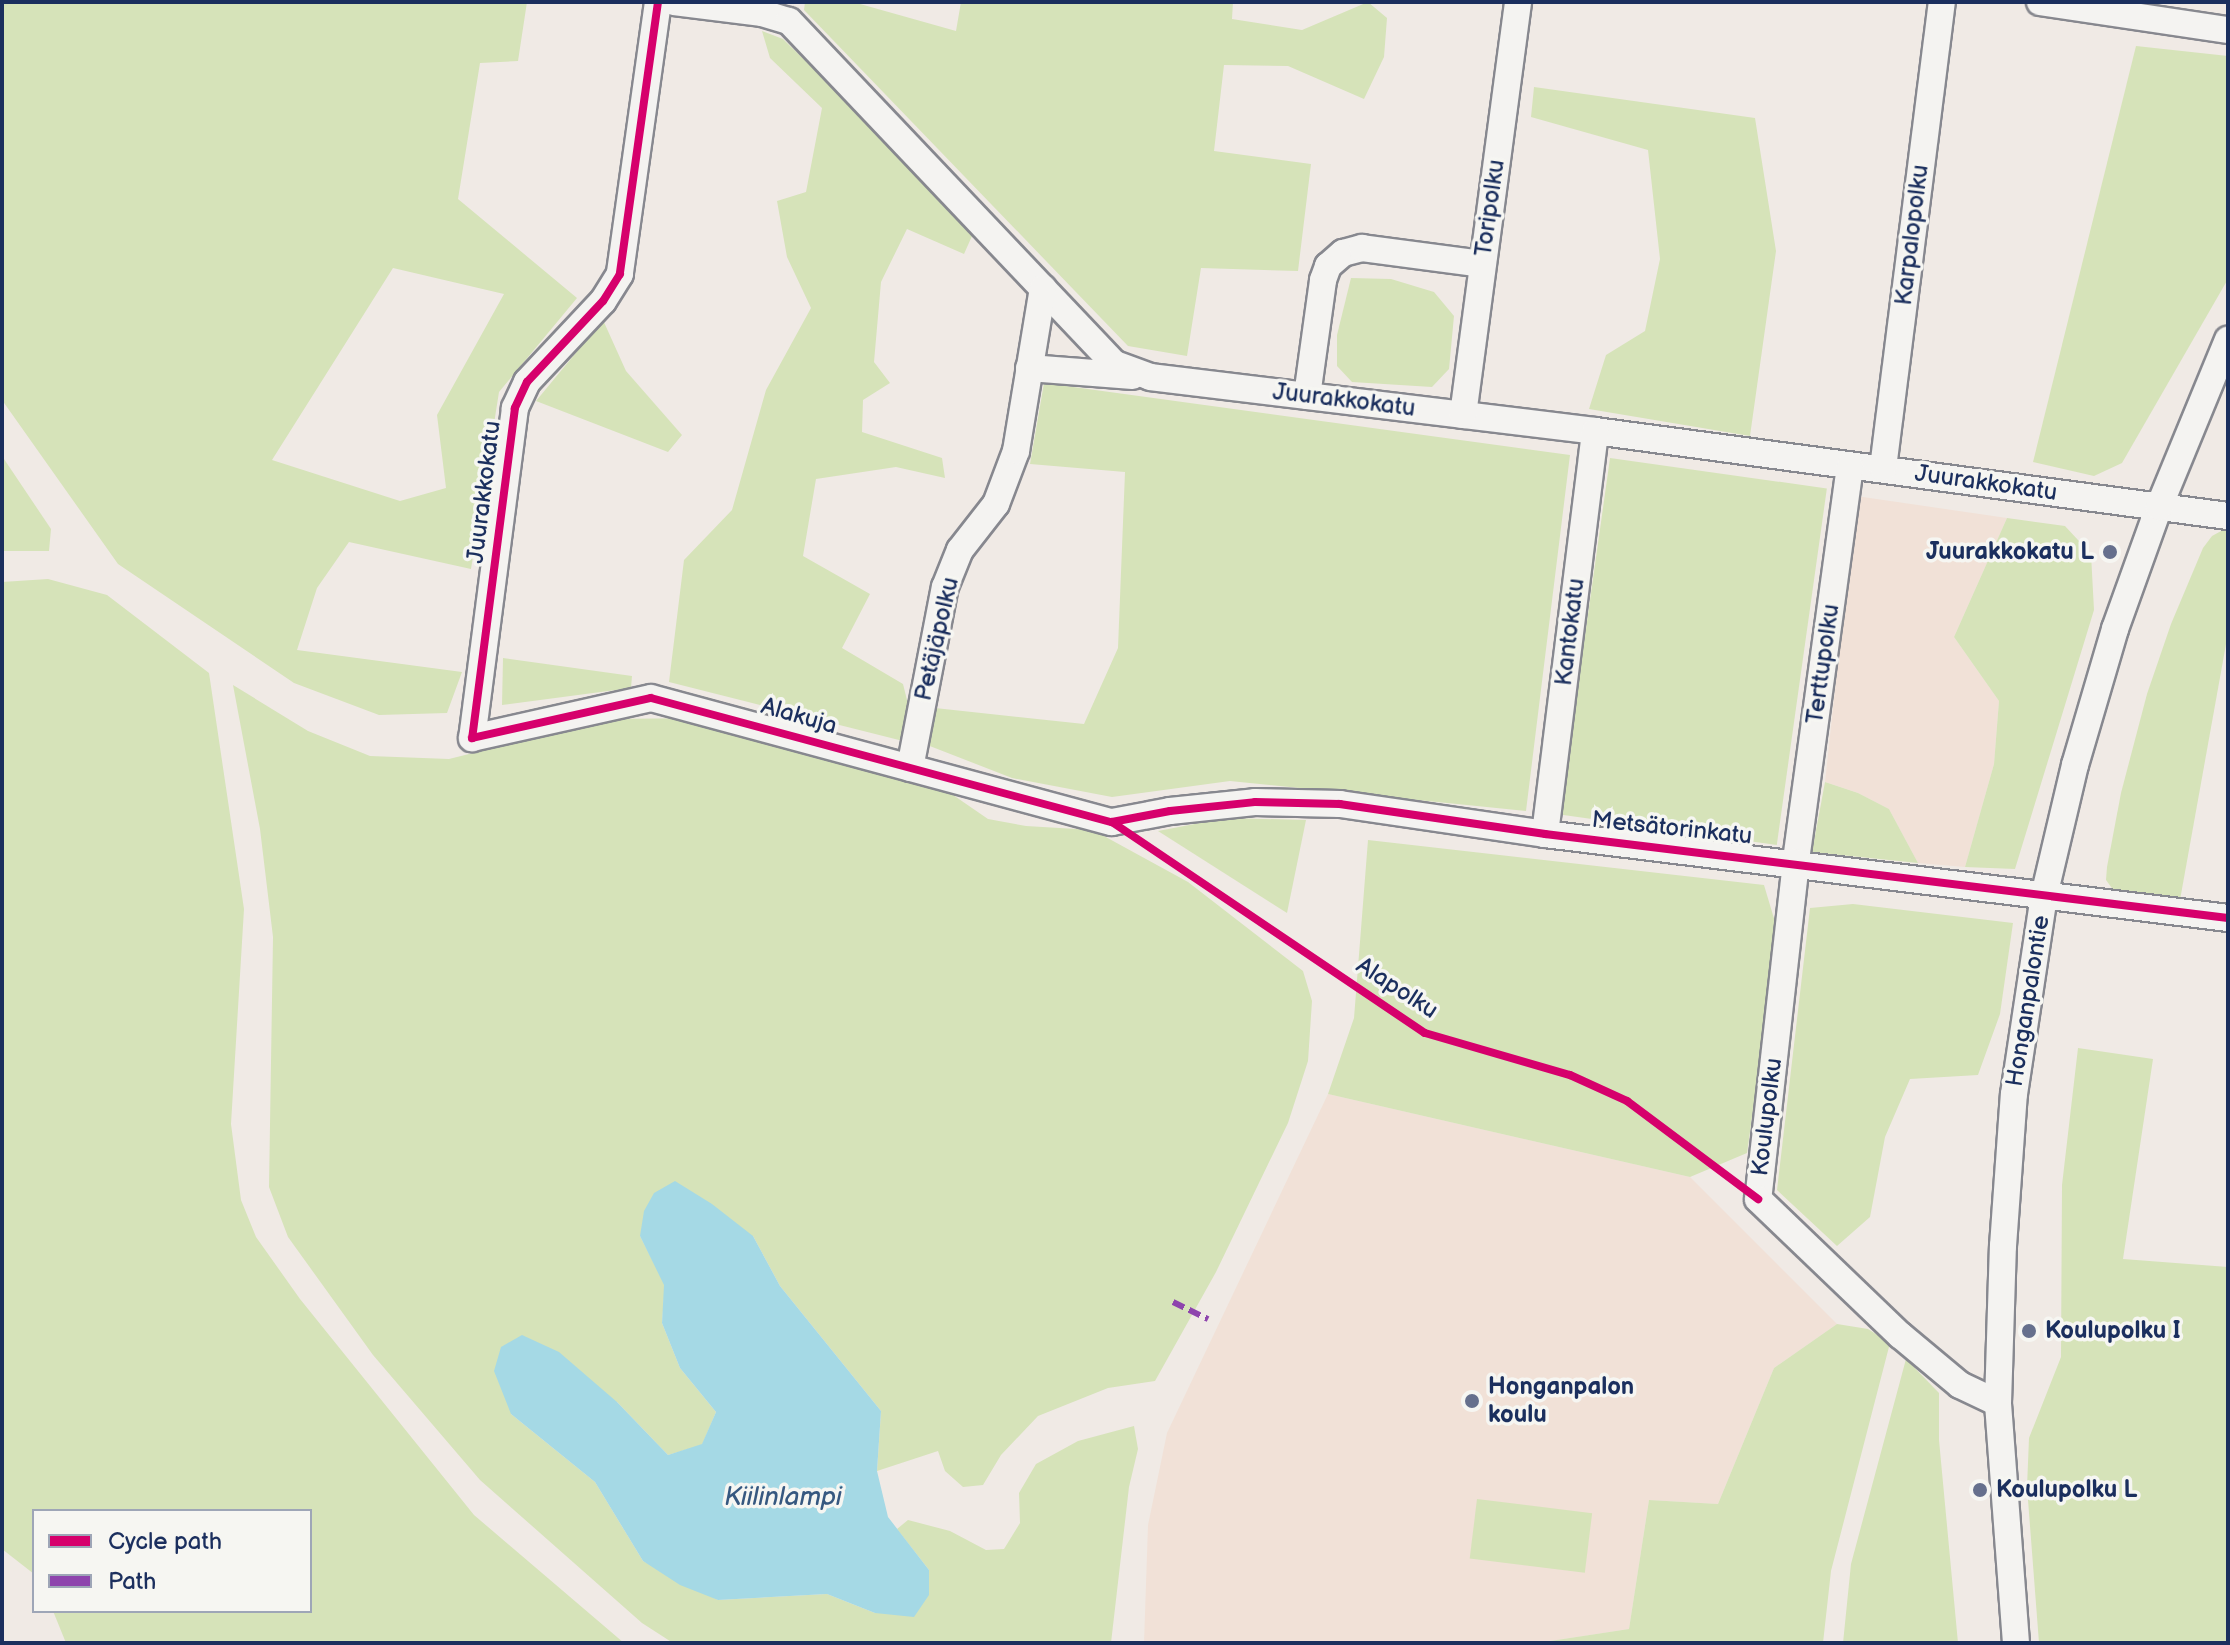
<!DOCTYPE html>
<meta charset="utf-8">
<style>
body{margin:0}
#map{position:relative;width:2230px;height:1645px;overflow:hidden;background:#f0eae5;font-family:"Balsamiq Sans",sans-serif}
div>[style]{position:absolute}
.built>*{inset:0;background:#f1e1d7}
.green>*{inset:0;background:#d6e3b9;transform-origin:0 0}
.water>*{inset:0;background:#a5d9e5}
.roads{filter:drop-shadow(2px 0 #87888f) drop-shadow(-2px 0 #87888f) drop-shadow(0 2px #87888f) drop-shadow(0 -2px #87888f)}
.minor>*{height:26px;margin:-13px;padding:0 13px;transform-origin:13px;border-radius:13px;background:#f4f3f1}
.quiet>*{height:6px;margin-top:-3px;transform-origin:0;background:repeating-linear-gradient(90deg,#8e44ad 0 12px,transparent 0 18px)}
.cycleway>*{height:8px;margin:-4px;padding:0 4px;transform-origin:4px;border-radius:4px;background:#d6006c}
.dots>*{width:22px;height:22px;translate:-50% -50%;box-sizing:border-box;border:4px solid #f6f6f2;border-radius:50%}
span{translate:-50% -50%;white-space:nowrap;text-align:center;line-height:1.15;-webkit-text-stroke:7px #f6f6f2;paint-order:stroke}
.street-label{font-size:24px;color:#1b2f5e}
.poi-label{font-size:24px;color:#1b2f5e;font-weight:700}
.right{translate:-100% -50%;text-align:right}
.left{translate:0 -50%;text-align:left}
.water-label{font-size:26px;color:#365880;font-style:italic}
.frame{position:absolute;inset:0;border:4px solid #1b2f5e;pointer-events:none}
.legend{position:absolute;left:32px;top:1509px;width:280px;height:104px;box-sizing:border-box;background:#f6f6f2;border:2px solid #9ea6b7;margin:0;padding:10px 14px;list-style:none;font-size:24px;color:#1b2f5e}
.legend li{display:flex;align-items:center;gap:16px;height:40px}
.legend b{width:40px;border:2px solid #9ea6b7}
</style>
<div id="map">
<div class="built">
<div style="clip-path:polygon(1856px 496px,2007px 518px,1954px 637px,1999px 701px,1994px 764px,1965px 867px,1918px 863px,1889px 809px,1858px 793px,1825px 782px)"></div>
<div style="clip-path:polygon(1328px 1094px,1690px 1177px,1837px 1324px,1774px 1368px,1718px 1504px,1649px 1500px,1629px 1629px,1537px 1643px,1144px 1643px,1148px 1525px,1167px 1433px)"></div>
</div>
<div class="green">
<div style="clip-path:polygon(evenodd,2px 2px,527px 2px,518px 61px,480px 63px,458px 199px,577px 298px,499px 392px,471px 569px,349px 542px,317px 588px,297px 650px,462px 672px,447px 713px,379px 715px,294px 683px,118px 564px,2px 400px,2px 2px,393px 268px,504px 294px,437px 415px,446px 488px,400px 501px,272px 460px,393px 268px)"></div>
<div style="clip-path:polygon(805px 2px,853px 2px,956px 31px,961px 2px,1233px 2px,1232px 19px,1302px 30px,1368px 2px,1387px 18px,1384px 57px,1364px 99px,1288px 66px,1224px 65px,1214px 151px,1311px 164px,1298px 271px,1201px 268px,1187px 356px,1128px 346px,804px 10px)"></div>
<div style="clip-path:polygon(762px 31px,783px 39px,976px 227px,964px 254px,907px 229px,881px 282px,874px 362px,890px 383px,863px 400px,862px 432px,942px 458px,945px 478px,896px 467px,816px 479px,803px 556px,870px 594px,842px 648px,903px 684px,908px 704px,903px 741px,669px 682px,684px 560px,732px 510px,766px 390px,811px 308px,787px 257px,777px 201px,806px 192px,822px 108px,770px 58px)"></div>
<div style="clip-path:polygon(2136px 46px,2228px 56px,2228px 279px,2122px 463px,2094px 476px,2033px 462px)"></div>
<div style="clip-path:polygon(1534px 87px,1755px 118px,1776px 251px,1750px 436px,1589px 409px,1606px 355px,1645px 331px,1660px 259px,1648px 150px,1531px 117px)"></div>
<div style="clip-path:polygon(1351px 278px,1391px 279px,1434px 292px,1454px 316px,1449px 369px,1432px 387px,1352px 382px,1337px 366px,1337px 335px)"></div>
<div style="clip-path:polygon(603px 320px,626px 371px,682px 435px,668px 452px,536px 401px)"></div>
<div style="clip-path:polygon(1044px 383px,1570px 455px,1526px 811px,1230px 781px,1112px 797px,1012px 778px,922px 743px,935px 708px,1084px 724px,1118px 648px,1125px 472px,1030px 464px)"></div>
<div style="clip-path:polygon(2px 456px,51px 529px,49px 551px,2px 551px)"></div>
<div style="left:1610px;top:458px;width:219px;height:360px;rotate:8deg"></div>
<div style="clip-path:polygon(2007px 518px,2065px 526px,2091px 554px,2094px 610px,2015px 869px,1965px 867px,1994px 764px,1999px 701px,1954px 637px)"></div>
<div style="clip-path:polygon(2223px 530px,2228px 530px,2228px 633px,2180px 900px,2114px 891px,2106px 880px,2107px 867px,2121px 793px,2147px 694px,2171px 624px,2203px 548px,2212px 536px)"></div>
<div style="clip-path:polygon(48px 579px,107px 595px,209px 673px,244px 909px,231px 1124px,241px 1200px,256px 1237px,300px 1299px,474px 1515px,624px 1643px,66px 1643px,53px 1611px,310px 1611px,310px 1511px,34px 1511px,34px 1574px,2px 1549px,2px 582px)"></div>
<div style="clip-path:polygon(503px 658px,632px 676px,631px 688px,502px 705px)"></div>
<div style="clip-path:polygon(233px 685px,308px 731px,370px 756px,449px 759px,608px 719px,706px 718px,940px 786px,988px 819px,1026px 826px,1093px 830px,1188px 882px,1303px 971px,1312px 1001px,1308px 1061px,1288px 1123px,1216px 1272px,1155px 1381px,1108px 1388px,1038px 1416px,1001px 1455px,983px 1485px,963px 1487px,945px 1471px,938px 1451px,877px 1471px,881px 1411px,780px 1286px,753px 1236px,640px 1236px,665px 1285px,662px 1323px,680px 1368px,716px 1412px,702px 1445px,668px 1455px,617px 1402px,511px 1414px,595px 1482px,643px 1561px,718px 1600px,827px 1594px,875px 1613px,929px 1570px,897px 1529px,908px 1520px,950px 1531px,986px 1550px,1004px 1549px,1020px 1523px,1019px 1493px,1036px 1464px,1078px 1441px,1134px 1426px,1138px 1449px,1129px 1487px,1111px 1643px,673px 1643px,642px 1623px,480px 1480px,373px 1355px,288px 1237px,269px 1187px,273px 937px,260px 829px)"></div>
<div style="clip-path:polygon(1825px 782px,1858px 793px,1889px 809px,1918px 863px,1812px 852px)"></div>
<div style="clip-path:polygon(1226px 818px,1306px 820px,1287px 913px,1158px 831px)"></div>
<div style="clip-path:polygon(1368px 840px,1764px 885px,1778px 932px,1747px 1153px,1690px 1177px,1328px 1094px,1354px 1018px)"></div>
<div style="clip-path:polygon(1853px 904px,2013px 923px,2000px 1014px,1978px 1075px,1910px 1079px,1885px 1137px,1870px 1217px,1837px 1246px,1777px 1190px,1810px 908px)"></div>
<div style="clip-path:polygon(2078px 1048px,2153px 1059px,2123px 1259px,2228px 1267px,2228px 1643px,2039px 1643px,2027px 1487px,2029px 1438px,2061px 1357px,2062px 1185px)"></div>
<div style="clip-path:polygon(1837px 1324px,1868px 1329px,1890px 1343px,1831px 1571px,1823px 1643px,1537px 1643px,1629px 1629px,1649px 1500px,1718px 1504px,1774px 1368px)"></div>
<div style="clip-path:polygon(1906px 1359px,1939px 1393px,1939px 1440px,1958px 1643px,1843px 1643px,1851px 1564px)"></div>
<div style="left:1477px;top:1499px;width:116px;height:60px;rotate:7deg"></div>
</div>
<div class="water">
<div style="clip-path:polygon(675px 1181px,712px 1204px,753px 1236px,780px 1286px,881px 1411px,877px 1471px,888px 1517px,929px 1570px,929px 1595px,914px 1617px,875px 1613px,827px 1594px,718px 1600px,680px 1585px,643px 1561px,595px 1482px,511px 1414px,494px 1371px,501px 1347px,522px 1335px,559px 1352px,617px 1402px,668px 1455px,702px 1444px,716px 1412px,680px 1368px,662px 1323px,664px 1285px,640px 1236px,644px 1211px,654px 1193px)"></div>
</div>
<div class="roads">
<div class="minor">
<div style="left:658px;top:2px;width:275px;rotate:98deg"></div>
<div style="left:620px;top:274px;width:32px;rotate:122deg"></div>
<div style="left:603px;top:301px;width:111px;rotate:133.2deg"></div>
<div style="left:527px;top:382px;width:29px;rotate:115deg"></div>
<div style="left:515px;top:408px;width:333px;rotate:97.4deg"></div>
<div style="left:472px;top:738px;width:183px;rotate:-12.6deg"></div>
<div style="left:651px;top:698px;width:477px;rotate:15.1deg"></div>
<div style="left:1112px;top:822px;width:59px;rotate:-10.7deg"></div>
<div style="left:1170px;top:811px;width:85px;rotate:-6deg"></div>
<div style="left:1255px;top:802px;width:85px;rotate:1.3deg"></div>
<div style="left:1340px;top:804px;width:207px;rotate:8.3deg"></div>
<div style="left:1545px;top:834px;width:688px;rotate:7.01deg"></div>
<div style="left:674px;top:2px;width:89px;rotate:7.1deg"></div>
<div style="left:762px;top:13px;width:28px;rotate:17deg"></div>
<div style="left:789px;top:21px;width:473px;rotate:46.5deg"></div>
<div style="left:1115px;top:364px;width:37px;rotate:20deg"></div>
<div style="left:1150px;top:377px;width:448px;rotate:6.9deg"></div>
<div style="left:1595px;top:431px;width:639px;rotate:7.65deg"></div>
<div style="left:2040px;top:2px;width:190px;rotate:8.5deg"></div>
<div style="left:1029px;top:368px;width:104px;rotate:4.4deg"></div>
<div style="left:1307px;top:396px;width:117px;rotate:-82.1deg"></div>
<div style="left:1323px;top:280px;width:15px;rotate:-70deg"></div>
<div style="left:1328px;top:266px;width:20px;rotate:-41deg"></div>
<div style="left:1343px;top:253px;width:20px;rotate:-15deg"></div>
<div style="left:1362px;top:248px;width:121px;rotate:7.6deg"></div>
<div style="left:1463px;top:415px;width:417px;rotate:-82.4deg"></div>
<div style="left:1850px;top:466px;width:400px;rotate:97.8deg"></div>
<div style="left:1796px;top:862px;width:339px;rotate:96.4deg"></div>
<div style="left:1758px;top:1199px;width:197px;rotate:43.8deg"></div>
<div style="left:1900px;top:1335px;width:78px;rotate:39.8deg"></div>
<div style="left:1960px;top:1385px;width:42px;rotate:25.3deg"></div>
<div style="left:1883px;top:468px;width:470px;rotate:-82.8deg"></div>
<div style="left:910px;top:768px;width:184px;rotate:-79.1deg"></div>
<div style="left:945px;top:587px;width:40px;rotate:-68deg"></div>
<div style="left:960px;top:550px;width:58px;rotate:-52deg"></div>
<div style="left:996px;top:504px;width:57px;rotate:-69.3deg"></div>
<div style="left:1016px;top:451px;width:165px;rotate:-80.6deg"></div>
<div style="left:1545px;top:834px;width:406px;rotate:-82.9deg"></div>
<div style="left:2016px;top:1643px;width:241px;rotate:-94.3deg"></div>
<div style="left:1998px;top:1403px;width:157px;rotate:-88.2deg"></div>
<div style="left:2003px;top:1246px;width:152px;rotate:-85.9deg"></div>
<div style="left:2014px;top:1094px;width:200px;rotate:-81.4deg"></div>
<div style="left:2044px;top:896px;width:135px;rotate:-76.7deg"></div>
<div style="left:2075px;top:765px;width:142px;rotate:-73.6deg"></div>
<div style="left:2115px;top:629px;width:130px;rotate:-70.2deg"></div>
<div style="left:2159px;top:507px;width:181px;rotate:-67.6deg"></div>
</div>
</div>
<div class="quiet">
<div style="left:1173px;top:1302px;width:39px;rotate:26deg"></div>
</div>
<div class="cycleway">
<div style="left:658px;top:2px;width:275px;rotate:98deg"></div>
<div style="left:620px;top:274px;width:32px;rotate:122deg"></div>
<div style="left:603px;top:301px;width:111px;rotate:133.2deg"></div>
<div style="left:527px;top:382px;width:29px;rotate:115deg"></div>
<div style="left:515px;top:408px;width:333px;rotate:97.4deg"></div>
<div style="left:472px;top:738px;width:183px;rotate:-12.6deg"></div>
<div style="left:651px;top:698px;width:477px;rotate:15.1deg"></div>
<div style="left:1112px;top:822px;width:377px;rotate:34deg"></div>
<div style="left:1425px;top:1033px;width:151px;rotate:16.2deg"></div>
<div style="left:1570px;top:1075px;width:63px;rotate:24.5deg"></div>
<div style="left:1627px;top:1101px;width:164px;rotate:36.8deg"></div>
<div style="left:1112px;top:822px;width:59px;rotate:-10.7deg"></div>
<div style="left:1170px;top:811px;width:85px;rotate:-6deg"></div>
<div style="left:1255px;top:802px;width:85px;rotate:1.3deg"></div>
<div style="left:1340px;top:804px;width:207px;rotate:8.3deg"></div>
<div style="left:1545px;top:834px;width:688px;rotate:7.01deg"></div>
</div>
<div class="dots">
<div style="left:2110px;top:552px;background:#66708d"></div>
<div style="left:2029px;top:1331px;background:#66708d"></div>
<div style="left:1472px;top:1401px;background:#66708d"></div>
<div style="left:1980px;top:1490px;background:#66708d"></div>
</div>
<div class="street-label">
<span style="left:1490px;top:208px;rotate:-82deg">Toripolku</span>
<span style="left:1912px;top:235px;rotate:-83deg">Karpalopolku</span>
<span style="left:1344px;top:400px;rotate:7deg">Juurakkokatu</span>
<span style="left:1986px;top:483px;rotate:8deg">Juurakkokatu</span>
<span style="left:484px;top:492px;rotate:-83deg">Juurakkokatu</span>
<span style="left:1570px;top:632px;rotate:-83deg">Kantokatu</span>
<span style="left:937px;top:639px;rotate:-77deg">Petäjäpolku</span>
<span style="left:1823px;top:664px;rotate:-82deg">Terttupolku</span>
<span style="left:799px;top:716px;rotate:16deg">Alakuja</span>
<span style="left:1672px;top:828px;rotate:6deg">Metsätorinkatu</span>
<span style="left:1397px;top:988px;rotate:33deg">Alapolku</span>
<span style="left:2028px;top:1001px;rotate:-81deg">Honganpalontie</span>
<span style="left:1767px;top:1117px;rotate:-83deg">Koulupolku</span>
</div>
<div class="poi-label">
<span class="right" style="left:2094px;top:552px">Juurakkokatu L</span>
<span class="left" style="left:2045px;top:1331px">Koulupolku I</span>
<span class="left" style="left:1488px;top:1401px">Honganpalon<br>koulu</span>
<span class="left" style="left:1996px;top:1490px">Koulupolku L</span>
</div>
<div class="water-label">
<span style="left:783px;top:1498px">Kiilinlampi</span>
</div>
<div class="frame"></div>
<ul class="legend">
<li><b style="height:10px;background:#d6006c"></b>Cycle path</li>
<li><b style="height:10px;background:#8e44ad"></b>Path</li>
</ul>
</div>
